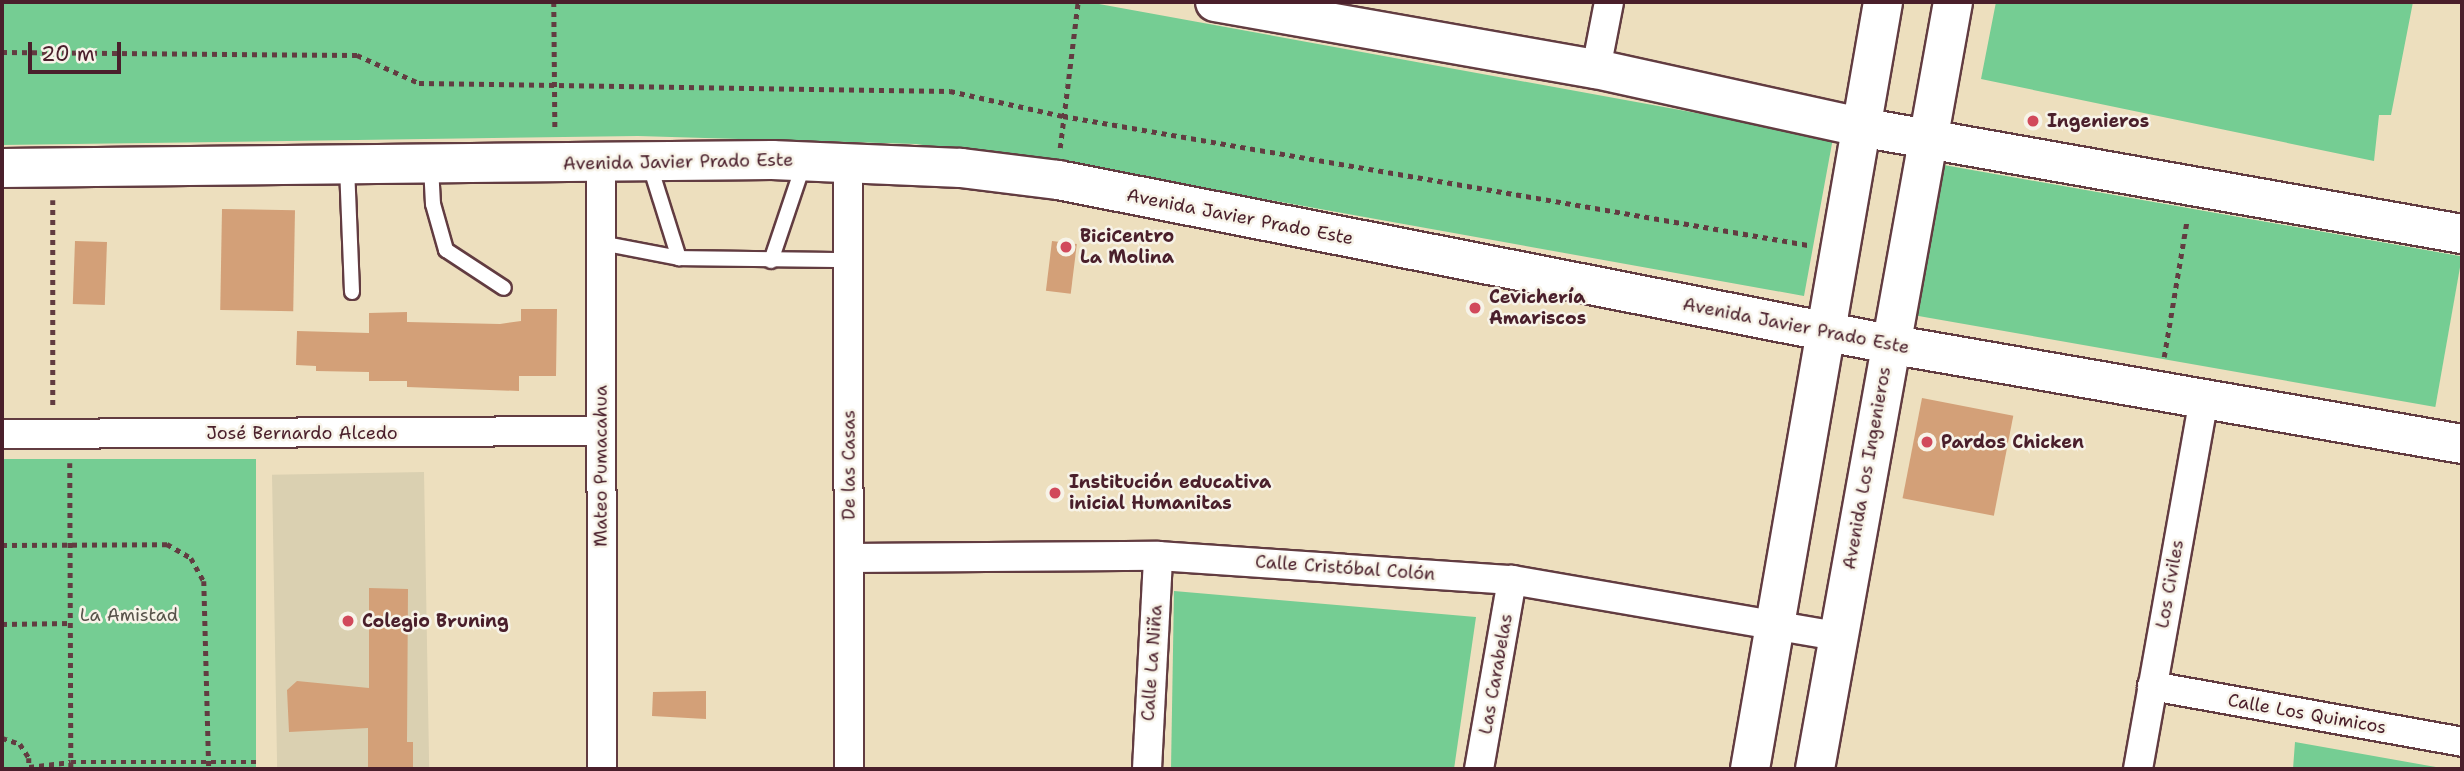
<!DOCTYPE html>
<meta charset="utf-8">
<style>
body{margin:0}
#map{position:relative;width:2464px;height:771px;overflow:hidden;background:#eddfbe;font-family:"Shantell Sans",sans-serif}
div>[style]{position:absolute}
.built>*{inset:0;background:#dad0b1;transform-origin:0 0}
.green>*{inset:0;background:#75cd93;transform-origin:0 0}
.building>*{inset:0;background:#d3a078;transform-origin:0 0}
.path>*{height:4.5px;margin-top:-2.25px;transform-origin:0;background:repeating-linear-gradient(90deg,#623c41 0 5px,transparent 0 10px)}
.roads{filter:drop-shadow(2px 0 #623c41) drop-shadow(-2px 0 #623c41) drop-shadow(0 2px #623c41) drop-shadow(0 -2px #623c41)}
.lane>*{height:14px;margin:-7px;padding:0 7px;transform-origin:7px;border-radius:7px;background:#fff}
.street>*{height:28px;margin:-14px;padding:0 14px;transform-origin:14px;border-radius:14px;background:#fff}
.secondary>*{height:38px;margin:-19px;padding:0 19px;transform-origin:19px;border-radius:19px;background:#fff}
.primary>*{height:38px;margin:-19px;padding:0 19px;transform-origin:19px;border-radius:19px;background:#fff}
.dots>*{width:19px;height:19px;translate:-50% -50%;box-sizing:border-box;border:4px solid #f7f3e8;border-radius:50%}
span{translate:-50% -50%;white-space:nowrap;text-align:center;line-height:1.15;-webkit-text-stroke:5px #f7f3e8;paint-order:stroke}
.poi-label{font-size:18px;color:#4a1f2b;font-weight:700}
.left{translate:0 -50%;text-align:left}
.street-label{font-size:18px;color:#4a1f2b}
.park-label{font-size:18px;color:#57534a}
.frame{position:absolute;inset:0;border:4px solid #4a1f2b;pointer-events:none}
.scale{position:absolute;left:28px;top:42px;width:93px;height:32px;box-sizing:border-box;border:4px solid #4a1f2b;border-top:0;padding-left:9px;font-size:21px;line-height:24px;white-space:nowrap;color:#4a1f2b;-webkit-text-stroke:5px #f7f3e8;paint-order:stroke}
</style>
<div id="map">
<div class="built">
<div style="left:424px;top:472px;width:297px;height:152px;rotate:89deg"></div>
</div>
<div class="green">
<div style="clip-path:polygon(2px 2px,1088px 2px,1833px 138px,1804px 296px,1147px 178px,916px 144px,638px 136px,2px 145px)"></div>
<div style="clip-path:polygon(1996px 2px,2413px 2px,2391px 115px,2379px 115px,2374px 161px,1981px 79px)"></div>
<div style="left:1938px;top:164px;width:532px;height:153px;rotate:10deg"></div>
<div style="left:256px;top:459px;width:310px;height:254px;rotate:90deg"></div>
<div style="clip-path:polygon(1174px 591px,1476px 617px,1454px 769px,1171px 769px)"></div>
<div style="clip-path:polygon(2295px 742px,2430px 766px,2448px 769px,2293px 769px)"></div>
</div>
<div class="building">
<div style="left:222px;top:209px;width:73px;height:101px;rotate:1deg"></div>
<div style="left:75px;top:241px;width:32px;height:63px;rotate:2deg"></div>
<div style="left:1052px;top:241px;width:25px;height:50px;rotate:7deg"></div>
<div style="clip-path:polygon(521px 309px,557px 309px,556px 376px,519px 376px,519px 391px,407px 387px,407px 381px,369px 381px,369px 372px,316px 371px,316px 366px,296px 365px,297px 331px,369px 333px,369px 313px,407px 312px,407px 322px,500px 324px,521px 321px)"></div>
<div style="left:1922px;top:398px;width:93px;height:102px;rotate:11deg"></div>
<div style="clip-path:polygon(369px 588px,408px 589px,407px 742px,413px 742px,413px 769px,368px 769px,368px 728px,289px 732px,287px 690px,297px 681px,369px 688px)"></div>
<div style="clip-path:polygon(706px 691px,706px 719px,652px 716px,653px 692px)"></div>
</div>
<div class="path">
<div style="left:554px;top:2px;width:126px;rotate:89.5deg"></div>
<div style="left:2px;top:52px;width:355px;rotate:0.5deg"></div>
<div style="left:357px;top:55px;width:68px;rotate:24.3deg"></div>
<div style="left:419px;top:83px;width:531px;rotate:0.86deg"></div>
<div style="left:950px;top:91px;width:116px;rotate:12.5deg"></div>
<div style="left:1063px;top:116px;width:756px;rotate:9.82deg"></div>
<div style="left:1060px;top:148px;width:147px;rotate:-83deg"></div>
<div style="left:53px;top:200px;width:205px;rotate:90deg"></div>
<div style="left:2164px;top:357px;width:139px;rotate:-80.5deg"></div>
<div style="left:70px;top:463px;width:306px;rotate:89.8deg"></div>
<div style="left:2px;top:545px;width:165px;rotate:-0.3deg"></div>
<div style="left:167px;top:544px;width:28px;rotate:30deg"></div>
<div style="left:191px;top:558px;width:26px;rotate:61deg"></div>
<div style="left:204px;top:581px;width:188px;rotate:88.5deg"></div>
<div style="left:2px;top:624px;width:69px;rotate:-0.8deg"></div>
<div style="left:2px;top:738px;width:19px;rotate:18deg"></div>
<div style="left:20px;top:744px;width:17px;rotate:57deg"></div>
<div style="left:29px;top:758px;width:11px;rotate:90deg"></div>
<div style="left:29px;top:767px;width:42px;rotate:-6.8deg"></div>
<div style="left:71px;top:762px;width:187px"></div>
</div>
<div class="roads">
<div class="lane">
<div style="left:649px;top:163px;width:100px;rotate:72.5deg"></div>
<div style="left:431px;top:166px;width:38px;rotate:87deg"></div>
<div style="left:433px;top:204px;width:48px;rotate:74.2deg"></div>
<div style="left:446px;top:250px;width:69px;rotate:33.2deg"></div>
<div style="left:347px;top:167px;width:125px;rotate:87.7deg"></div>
<div style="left:601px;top:243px;width:79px;rotate:10.9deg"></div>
<div style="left:679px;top:258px;width:170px;rotate:0.7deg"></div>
<div style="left:771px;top:261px;width:103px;rotate:-71.4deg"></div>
</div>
<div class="street">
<div style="left:1596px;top:69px;width:68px;rotate:-79deg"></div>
<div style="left:848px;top:161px;width:608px;rotate:89.91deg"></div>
<div style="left:601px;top:163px;width:606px;rotate:89.91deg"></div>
<div style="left:2px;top:434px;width:599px;rotate:-0.29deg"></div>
<div style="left:849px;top:558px;width:309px;rotate:-0.4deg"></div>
<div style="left:1158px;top:556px;width:355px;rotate:3.9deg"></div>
<div style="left:1512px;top:580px;width:330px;rotate:9.8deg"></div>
<div style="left:2152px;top:686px;width:315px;rotate:10.2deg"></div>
<div style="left:1147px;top:769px;width:213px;rotate:-87deg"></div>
<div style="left:1479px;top:769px;width:192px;rotate:-80.1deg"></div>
<div style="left:2138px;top:769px;width:375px;rotate:-79.9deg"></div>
</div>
<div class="secondary">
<div style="left:1750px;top:769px;width:778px;rotate:-80.16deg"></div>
<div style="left:1815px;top:769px;width:779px;rotate:-79.8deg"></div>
</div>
<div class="primary">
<div style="left:1215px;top:2px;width:387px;rotate:10deg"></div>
<div style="left:1596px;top:69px;width:270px;rotate:12.4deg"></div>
<div style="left:1860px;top:127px;width:611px;rotate:10.08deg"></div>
<div style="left:2px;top:168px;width:770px;rotate:-0.6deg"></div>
<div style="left:772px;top:160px;width:189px;rotate:2.4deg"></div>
<div style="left:961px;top:168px;width:98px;rotate:7.1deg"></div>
<div style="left:1058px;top:180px;width:847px;rotate:11.16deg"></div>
<div style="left:1889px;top:344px;width:582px;rotate:9.9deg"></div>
</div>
</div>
<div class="dots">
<div style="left:2033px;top:121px;background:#d1495b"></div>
<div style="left:1066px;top:247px;background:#d1495b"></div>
<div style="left:1475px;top:308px;background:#d1495b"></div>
<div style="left:1927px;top:442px;background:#d1495b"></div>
<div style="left:1055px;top:493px;background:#d1495b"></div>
<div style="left:348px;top:621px;background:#d1495b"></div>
</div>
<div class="poi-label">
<span class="left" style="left:2047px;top:121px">Ingenieros</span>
<span class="left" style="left:1080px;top:247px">BiciCentro<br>La Molina</span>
<span class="left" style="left:1489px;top:308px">Cevichería<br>Amariscos</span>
<span class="left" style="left:1941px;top:442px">Pardos Chicken</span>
<span class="left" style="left:1069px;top:493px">Institución educativa<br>inicial Humanitas</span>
<span class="left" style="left:362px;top:621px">Colegio Bruning</span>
</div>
<div class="street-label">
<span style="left:678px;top:162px;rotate:-1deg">Avenida Javier Prado Este</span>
<span style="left:1240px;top:217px;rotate:11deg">Avenida Javier Prado Este</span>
<span style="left:1796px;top:326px;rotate:11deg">Avenida Javier Prado Este</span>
<span style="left:302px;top:433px">José Bernardo Alcedo</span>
<span style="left:849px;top:465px;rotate:-90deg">De las Casas</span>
<span style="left:601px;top:466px;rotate:-90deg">Mateo Pumacahua</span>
<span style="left:1867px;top:468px;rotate:-80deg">Avenida Los Ingenieros</span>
<span style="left:1345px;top:568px;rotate:4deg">Calle Cristóbal Colón</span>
<span style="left:2170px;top:584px;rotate:-80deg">Los Civiles</span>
<span style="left:1152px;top:663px;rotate:-86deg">Calle La Niña</span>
<span style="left:1496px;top:674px;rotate:-80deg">Las Carabelas</span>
<span style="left:2307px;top:714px;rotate:10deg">Calle Los Quimicos</span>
</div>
<div class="park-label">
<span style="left:129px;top:615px">La Amistad</span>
</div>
<div class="frame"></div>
<div class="scale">20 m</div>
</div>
